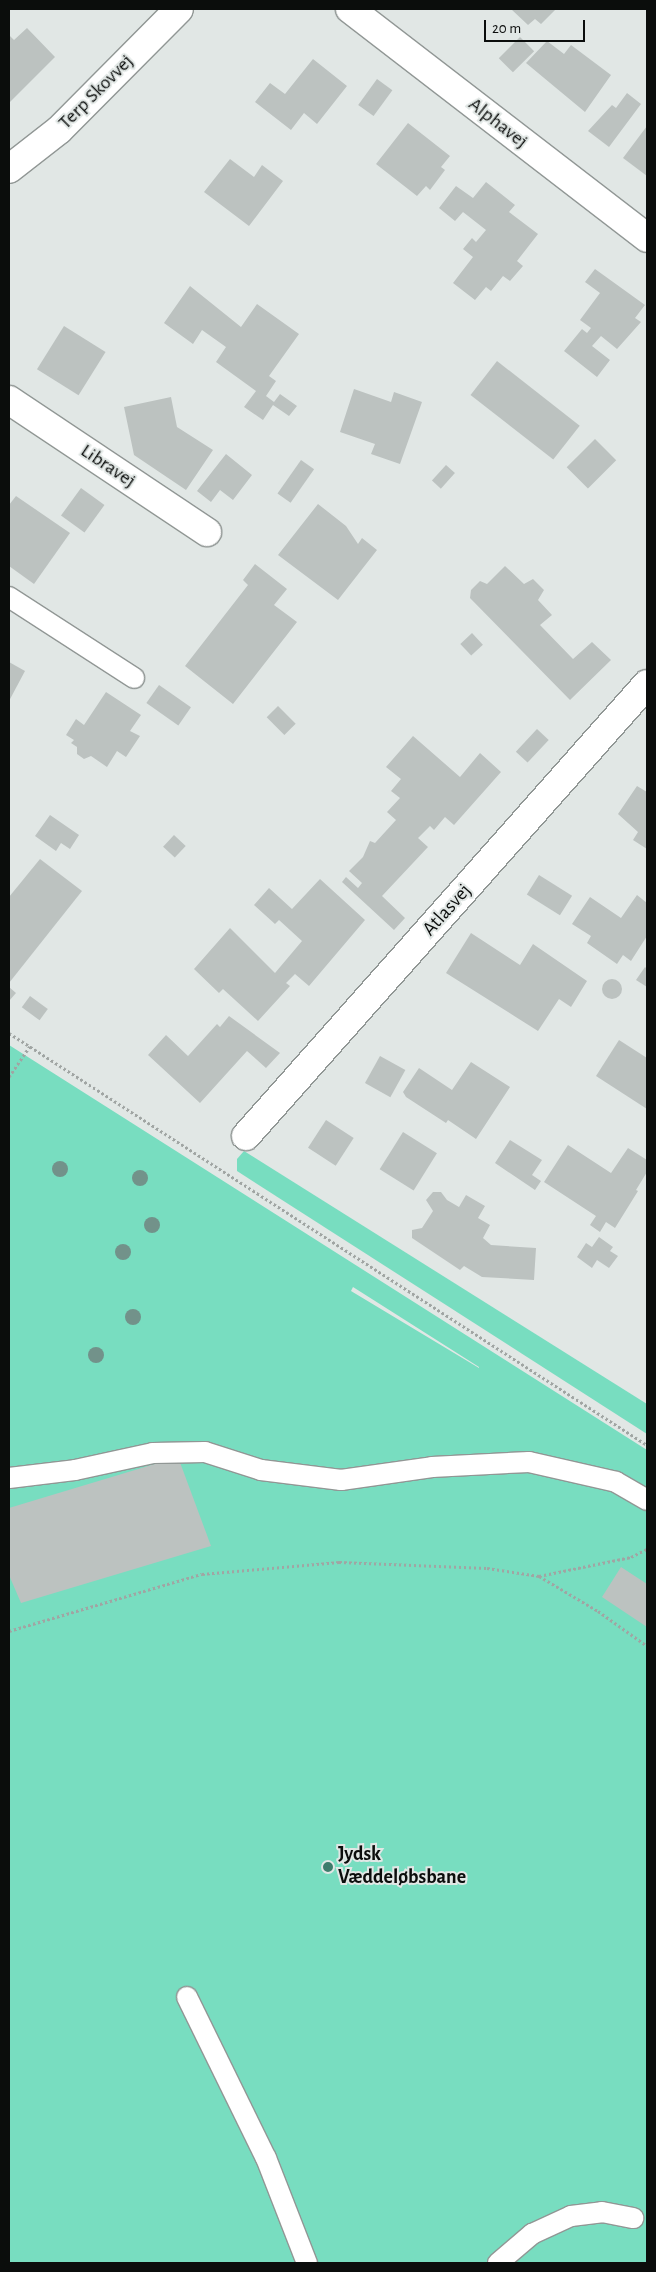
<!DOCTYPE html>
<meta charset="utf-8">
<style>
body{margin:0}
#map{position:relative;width:656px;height:2272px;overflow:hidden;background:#e1e7e5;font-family:"Alegreya Sans",sans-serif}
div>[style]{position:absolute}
.green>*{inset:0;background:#78ddc0}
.building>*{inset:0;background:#bcc2c0;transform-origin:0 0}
.round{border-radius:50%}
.path>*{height:3px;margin-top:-1.5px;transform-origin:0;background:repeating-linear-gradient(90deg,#a0a5a3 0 2.5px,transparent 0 5px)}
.roads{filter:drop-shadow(1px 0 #919795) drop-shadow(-1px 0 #919795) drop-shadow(0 1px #919795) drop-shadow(0 -1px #919795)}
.lane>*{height:20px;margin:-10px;padding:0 10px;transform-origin:10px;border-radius:10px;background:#fff}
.street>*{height:28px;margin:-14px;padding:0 14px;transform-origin:14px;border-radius:14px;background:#fff}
.trees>*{width:16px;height:16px;margin:-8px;border-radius:50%;background:#72928a}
.dots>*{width:14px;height:14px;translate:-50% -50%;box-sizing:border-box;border:2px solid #e1e7e5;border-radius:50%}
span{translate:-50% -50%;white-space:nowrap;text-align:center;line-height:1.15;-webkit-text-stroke:4px #e1e7e5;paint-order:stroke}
.street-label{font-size:20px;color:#0b0d0c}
.poi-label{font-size:20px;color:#0b0d0c;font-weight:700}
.left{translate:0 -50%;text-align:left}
.frame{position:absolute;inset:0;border:10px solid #0b0d0c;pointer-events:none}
.scale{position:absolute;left:484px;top:20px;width:101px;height:22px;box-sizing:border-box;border:2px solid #0b0d0c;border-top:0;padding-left:6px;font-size:15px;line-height:18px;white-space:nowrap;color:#0b0d0c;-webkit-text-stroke:4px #e1e7e5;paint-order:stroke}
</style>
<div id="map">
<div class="green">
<div style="clip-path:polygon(evenodd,9px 1045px,647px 1450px,647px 2263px,9px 2263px,9px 1045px,353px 1287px,479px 1367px,479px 1368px,351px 1291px,353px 1287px)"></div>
<div style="clip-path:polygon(244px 1151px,647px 1404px,647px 1434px,237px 1171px,237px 1159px)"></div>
</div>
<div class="building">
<div style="clip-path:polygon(511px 9px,556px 9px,541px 24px,535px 19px,528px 25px)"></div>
<div style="clip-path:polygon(27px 28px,55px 57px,9px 103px,9px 35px,14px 40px)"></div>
<div style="left:520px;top:37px;width:20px;height:30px;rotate:45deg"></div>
<div style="clip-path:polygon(547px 41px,564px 54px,571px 45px,611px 75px,585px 112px,526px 63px)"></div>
<div style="clip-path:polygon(313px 59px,347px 86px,317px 124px,304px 113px,291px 130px,255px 102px,270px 83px,285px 94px)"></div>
<div style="left:377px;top:79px;width:19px;height:32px;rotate:36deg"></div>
<div style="clip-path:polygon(627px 93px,641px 104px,609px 147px,588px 131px,612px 105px,616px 108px)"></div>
<div style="clip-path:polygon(408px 123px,450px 156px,441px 167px,445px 170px,430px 190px,426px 186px,417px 196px,376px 164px)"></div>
<div style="clip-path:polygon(647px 126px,647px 176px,623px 158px)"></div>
<div style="clip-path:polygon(230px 159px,254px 177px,262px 165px,283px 181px,249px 226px,204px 192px)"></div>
<div style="clip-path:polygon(486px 182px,515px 205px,509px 212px,538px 234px,517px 261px,523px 266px,510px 281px,503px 276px,491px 291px,486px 287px,475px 300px,453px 283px,473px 257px,463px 249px,472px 238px,476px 242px,486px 230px,463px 212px,455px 221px,439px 208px,456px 186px,473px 198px)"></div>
<div style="clip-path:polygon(595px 269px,645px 305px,635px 318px,641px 322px,617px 349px,601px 336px,592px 346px,610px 360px,597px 377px,564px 351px,582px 329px,587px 333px,591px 328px,580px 320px,600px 293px,585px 282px)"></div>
<div style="clip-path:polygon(190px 286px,241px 327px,257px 304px,299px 334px,269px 376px,276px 381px,266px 396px,274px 402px,280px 394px,297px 406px,289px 416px,273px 405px,263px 420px,244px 407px,256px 391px,216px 362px,226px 347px,202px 330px,193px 344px,164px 323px)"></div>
<div style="left:64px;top:326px;width:49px;height:51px;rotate:32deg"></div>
<div style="left:497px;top:361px;width:105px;height:43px;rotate:38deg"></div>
<div style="clip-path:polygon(354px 389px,391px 402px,394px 392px,422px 402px,400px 464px,371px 454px,375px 444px,340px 432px)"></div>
<div style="clip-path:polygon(171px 397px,177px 427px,213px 450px,186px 490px,134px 455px,124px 407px)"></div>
<div style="left:595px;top:439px;width:30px;height:40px;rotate:45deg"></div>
<div style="clip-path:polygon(226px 454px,252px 475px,233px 500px,220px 490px,211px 502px,197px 491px)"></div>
<div style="left:301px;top:460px;width:16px;height:41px;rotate:35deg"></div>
<div style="left:446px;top:465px;width:12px;height:21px;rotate:42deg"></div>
<div style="left:81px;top:488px;width:29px;height:34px;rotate:36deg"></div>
<div style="clip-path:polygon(16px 496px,70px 533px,34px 584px,9px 566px,9px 505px)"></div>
<div style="clip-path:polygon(318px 504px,346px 526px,358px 544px,362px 538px,377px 550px,338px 600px,278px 555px)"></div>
<div style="clip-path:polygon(255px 564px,287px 589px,274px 605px,297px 622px,233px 704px,185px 666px,248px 585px,243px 580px)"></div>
<div style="clip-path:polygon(505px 566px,524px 584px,533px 579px,544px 590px,538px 600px,552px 615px,540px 625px,573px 659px,592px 642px,611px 660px,570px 700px,470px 598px,471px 590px,480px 581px,487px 584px)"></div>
<div style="left:472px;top:633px;width:16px;height:16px;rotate:47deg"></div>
<div style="clip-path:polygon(9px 662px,25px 671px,9px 701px)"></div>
<div style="left:159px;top:685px;width:39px;height:22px;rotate:35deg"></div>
<div style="clip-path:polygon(106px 692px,141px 715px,130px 731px,140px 736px,126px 757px,117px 751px,107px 767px,91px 756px,84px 759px,77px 754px,77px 747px,71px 743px,74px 740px,66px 735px,76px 719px,84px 725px)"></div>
<div style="left:278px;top:706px;width:25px;height:16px;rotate:45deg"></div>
<div style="left:537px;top:729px;width:16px;height:31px;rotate:43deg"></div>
<div style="clip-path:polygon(413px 736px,460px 777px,480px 753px,501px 772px,454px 825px,445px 817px,434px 830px,430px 826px,418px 838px,428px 847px,382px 896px,405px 918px,394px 930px,342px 882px,346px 877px,358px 888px,362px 883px,349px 871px,363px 857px,370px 841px,375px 843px,396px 820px,387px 812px,400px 798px,391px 791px,401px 779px,386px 767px)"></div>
<div style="clip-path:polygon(637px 786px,647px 792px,647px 849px,633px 840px,638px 832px,618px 814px)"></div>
<div style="clip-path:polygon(50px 815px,79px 835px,70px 849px,61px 843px,56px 851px,35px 836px)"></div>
<div style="left:174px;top:835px;width:16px;height:16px;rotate:43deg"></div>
<div style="clip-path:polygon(40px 859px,82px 891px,9px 983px,9px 897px)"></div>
<div style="left:539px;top:875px;width:39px;height:23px;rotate:32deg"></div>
<div style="clip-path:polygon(320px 879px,365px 920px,309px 986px,295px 974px,286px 983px,290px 986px,258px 1021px,223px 989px,219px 993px,194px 969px,230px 928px,275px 973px,302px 941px,279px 920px,275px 924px,254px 905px,269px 888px,292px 909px)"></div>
<div style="clip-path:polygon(637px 895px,647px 903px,647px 936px,631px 961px,623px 955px,617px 964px,587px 943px,591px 936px,572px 924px,590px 897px,621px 918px)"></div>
<div style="clip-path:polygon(471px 933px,520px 965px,533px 944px,587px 981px,571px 1007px,559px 999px,538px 1031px,446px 973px)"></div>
<div style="clip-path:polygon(645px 967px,647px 969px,647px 987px,636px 980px)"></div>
<div class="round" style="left:602px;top:979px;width:20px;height:20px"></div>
<div style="clip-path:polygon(9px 987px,16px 993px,9px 1001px)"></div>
<div style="left:30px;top:996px;width:22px;height:14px;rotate:36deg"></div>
<div style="clip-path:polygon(229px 1016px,280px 1053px,266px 1068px,247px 1051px,200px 1103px,148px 1055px,166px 1035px,188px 1056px,217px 1024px,220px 1027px)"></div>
<div style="clip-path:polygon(619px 1040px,647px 1058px,647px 1109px,596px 1076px)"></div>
<div style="left:380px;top:1056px;width:29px;height:31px;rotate:29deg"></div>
<div style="clip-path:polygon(471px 1062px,510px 1087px,476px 1139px,448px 1120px,446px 1123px,406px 1097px,403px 1092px,419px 1068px,452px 1090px)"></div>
<div style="left:326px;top:1120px;width:33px;height:33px;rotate:33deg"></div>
<div style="left:403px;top:1132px;width:40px;height:44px;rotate:32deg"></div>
<div style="clip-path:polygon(510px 1140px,542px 1160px,532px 1175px,541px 1181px,535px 1190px,495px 1163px)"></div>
<div style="clip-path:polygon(568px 1145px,611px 1173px,628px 1148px,647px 1160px,647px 1172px,636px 1190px,638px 1191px,615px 1228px,606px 1222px,600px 1232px,590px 1225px,596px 1216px,544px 1182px)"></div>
<div style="clip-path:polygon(433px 1192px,441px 1192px,447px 1200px,459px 1207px,466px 1195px,485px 1206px,478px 1218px,490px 1225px,483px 1238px,491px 1245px,536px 1248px,534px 1280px,482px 1277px,464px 1266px,460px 1270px,412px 1238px,412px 1230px,422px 1228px,433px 1211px,426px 1200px)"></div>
<div style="clip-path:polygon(599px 1237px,613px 1247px,610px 1251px,618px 1256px,609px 1268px,597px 1260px,592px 1268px,577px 1257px,586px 1243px,592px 1247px)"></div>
<div style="clip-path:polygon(178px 1457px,211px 1546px,21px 1603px,9px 1575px,9px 1508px)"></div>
<div style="clip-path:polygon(621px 1567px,647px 1584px,647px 1627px,602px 1597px)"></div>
</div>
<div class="path">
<div style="left:9px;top:1033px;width:759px;rotate:32.85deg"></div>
<div style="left:9px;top:1077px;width:37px;rotate:-56deg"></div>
<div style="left:539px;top:1576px;width:94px;rotate:-11.7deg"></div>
<div style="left:631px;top:1557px;width:18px;rotate:-27deg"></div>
<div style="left:9px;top:1631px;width:201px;rotate:-16.5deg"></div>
<div style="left:202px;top:1574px;width:138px;rotate:-5deg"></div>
<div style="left:339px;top:1562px;width:148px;rotate:2.3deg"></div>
<div style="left:487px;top:1568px;width:53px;rotate:8.7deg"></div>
<div style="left:539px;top:1576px;width:69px;rotate:30.7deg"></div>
<div style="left:598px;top:1611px;width:60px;rotate:35.5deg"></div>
</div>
<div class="roads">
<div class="lane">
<div style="left:9px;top:597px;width:149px;rotate:32.9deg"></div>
<div style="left:9px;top:1478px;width:66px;rotate:-6.9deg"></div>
<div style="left:75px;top:1470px;width:80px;rotate:-12.3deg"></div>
<div style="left:153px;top:1453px;width:52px;rotate:-1.1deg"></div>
<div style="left:205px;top:1452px;width:59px;rotate:17.8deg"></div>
<div style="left:261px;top:1470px;width:81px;rotate:7.1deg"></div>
<div style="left:341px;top:1480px;width:92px;rotate:-8.1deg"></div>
<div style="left:432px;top:1467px;width:97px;rotate:-3deg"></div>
<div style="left:529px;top:1462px;width:89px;rotate:12.9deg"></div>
<div style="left:616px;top:1482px;width:36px;rotate:30deg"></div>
<div style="left:187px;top:1997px;width:179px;rotate:63.9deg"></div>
<div style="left:266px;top:2158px;width:113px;rotate:68.7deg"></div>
<div style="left:498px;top:2263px;width:45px;rotate:-40.5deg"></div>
<div style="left:532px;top:2234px;width:43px;rotate:-24.8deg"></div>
<div style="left:571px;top:2216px;width:31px;rotate:-7deg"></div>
<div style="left:602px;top:2212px;width:32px;rotate:11deg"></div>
</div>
<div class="street">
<div style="left:350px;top:9px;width:375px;rotate:37.6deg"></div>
<div style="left:9px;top:169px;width:63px;rotate:-38deg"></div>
<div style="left:59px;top:130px;width:170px;rotate:-45.2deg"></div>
<div style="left:9px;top:400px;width:238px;rotate:33.7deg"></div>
<div style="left:246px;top:1136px;width:604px;rotate:-48.42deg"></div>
</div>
</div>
<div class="trees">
<div style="left:60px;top:1169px"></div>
<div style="left:140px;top:1178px"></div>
<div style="left:152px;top:1225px"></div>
<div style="left:123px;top:1252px"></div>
<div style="left:133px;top:1317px"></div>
<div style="left:96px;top:1355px"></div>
</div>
<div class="dots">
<div style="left:328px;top:1867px;background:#3d7c6b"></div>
</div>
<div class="street-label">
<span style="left:96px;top:92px;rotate:-45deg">Terp Skovvej</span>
<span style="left:498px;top:123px;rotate:38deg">Alphavej</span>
<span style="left:108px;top:466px;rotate:34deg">Libravej</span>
<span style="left:447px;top:910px;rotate:-48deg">Atlasvej</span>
</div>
<div class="poi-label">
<span class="left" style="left:338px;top:1866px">Jydsk<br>Væddeløbsbane</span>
</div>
<div class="frame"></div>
<div class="scale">20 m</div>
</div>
